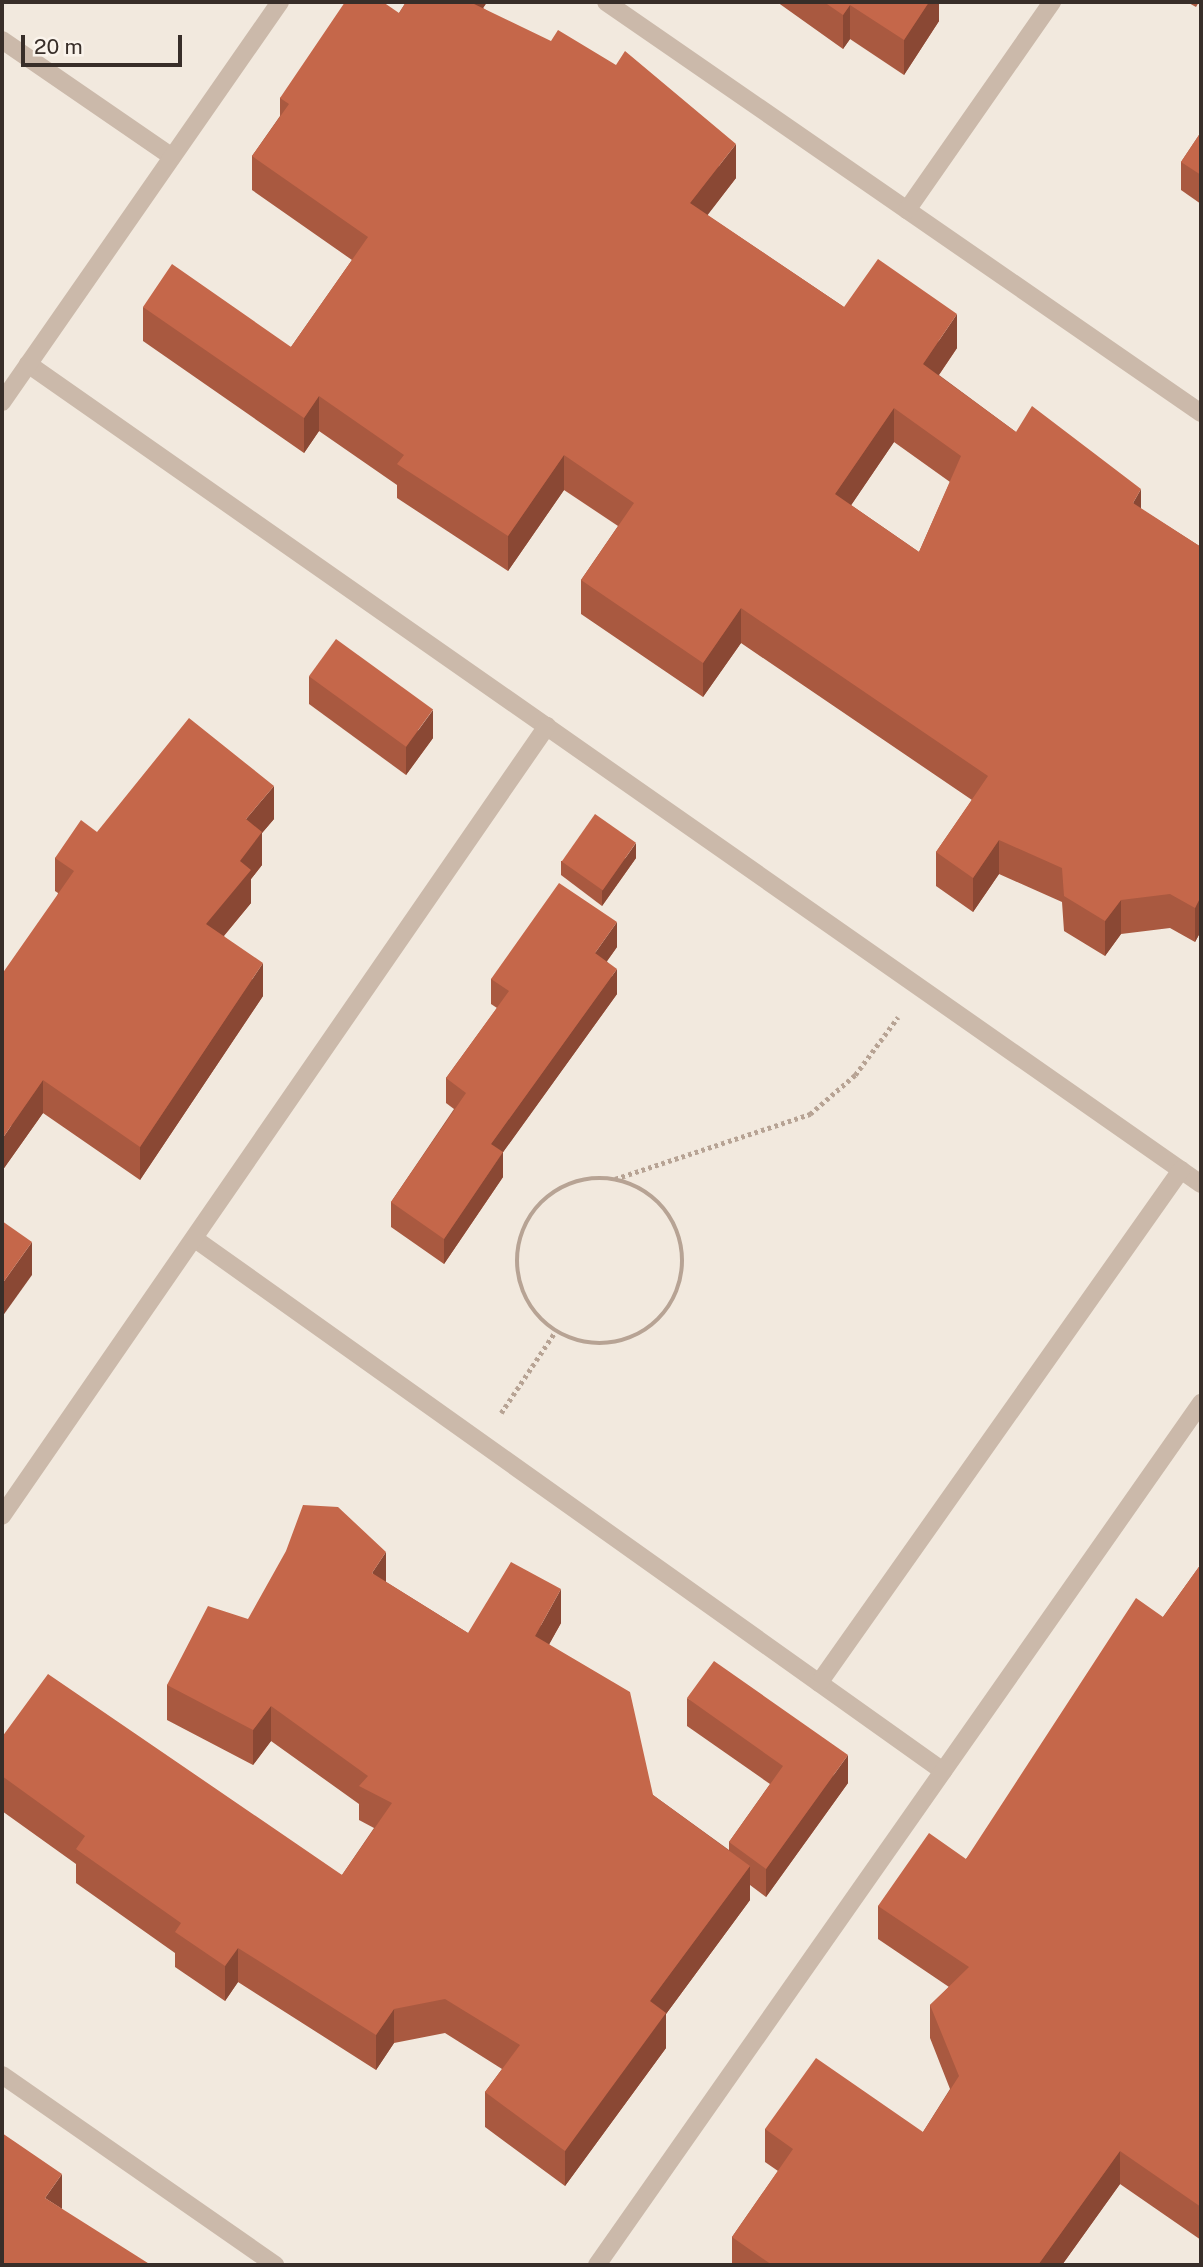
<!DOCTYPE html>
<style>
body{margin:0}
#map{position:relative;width:1203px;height:2267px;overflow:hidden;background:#f2e9de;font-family:"Public Sans",sans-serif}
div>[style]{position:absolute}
.path>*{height:4.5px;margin-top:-2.25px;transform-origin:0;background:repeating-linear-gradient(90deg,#b7a394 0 3.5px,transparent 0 7px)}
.path>.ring{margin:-2.25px;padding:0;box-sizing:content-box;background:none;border:4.5px solid #b7a394;border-radius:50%}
.minor>*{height:18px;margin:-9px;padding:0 9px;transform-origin:9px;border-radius:9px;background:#cbb9aa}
.wall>*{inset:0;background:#a95940}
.shaded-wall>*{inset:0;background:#8a4834}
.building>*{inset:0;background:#c5674a;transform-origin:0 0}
span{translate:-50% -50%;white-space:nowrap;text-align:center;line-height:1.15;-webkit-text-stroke:6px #faf3eb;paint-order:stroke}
.frame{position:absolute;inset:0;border:4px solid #382e29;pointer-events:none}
.scale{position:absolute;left:21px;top:35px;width:161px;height:32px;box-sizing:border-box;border:4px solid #382e29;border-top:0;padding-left:9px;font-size:21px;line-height:24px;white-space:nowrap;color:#382e29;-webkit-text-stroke:5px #faf3eb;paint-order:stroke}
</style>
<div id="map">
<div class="path">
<div class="ring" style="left:517px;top:1178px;width:161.5px;height:161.5px"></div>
<div style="left:615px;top:1179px;width:206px;rotate:-18.4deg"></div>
<div style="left:810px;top:1114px;width:60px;rotate:-40.9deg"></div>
<div style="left:855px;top:1075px;width:72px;rotate:-53.4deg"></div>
<div style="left:501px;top:1413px;width:97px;rotate:-56.3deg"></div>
</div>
<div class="minor">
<div style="left:606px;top:2px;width:723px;rotate:34.64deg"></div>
<div style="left:2px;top:40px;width:206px;rotate:34.5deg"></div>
<div style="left:907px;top:210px;width:254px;rotate:-55.1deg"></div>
<div style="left:28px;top:364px;width:1431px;rotate:34.96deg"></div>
<div style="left:2px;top:402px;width:487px;rotate:-55.2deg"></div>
<div style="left:195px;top:1239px;width:918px;rotate:35.42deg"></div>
<div style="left:2px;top:1516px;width:960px;rotate:-55.4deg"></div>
<div style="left:819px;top:1683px;width:628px;rotate:-54.79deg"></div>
<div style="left:2px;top:2075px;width:333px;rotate:34.8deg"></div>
<div style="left:597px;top:2265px;width:1053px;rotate:-54.98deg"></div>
</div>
<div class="wall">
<div style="clip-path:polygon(evenodd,406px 2px,487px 2px,483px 8px,736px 178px,707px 215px,844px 307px,957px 348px,939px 375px,1016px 432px,1141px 509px,1201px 547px,1201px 931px,1195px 942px,1170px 928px,1121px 934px,1105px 956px,1064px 931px,1062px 902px,999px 874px,973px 912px,936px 886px,936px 852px,972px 800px,741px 643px,703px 697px,581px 614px,581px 580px,618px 526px,564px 490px,508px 571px,397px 498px,397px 485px,319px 431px,304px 453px,143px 341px,143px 307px,291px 347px,352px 260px,252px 190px,252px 156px,280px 116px,280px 98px,399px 13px,406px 2px,894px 442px,950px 482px,919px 552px,851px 505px,894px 442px)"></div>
<div style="clip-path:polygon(777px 2px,939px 2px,939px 21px,904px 75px,850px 39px,843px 49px)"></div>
<div style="clip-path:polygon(1187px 2px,1199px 2px,1196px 7px)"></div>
<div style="clip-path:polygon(1201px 132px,1201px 204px,1181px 190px,1181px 162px)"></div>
<div style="clip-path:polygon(309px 676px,433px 738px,406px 775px,309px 704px)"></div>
<div style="clip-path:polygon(274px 819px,262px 833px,262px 865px,251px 879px,251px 903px,224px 936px,263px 996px,140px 1180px,43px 1113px,2px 1171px,58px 893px,55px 891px,55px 858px,97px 832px)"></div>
<div style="clip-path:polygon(636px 858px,602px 906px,561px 875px,561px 861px)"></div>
<div style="clip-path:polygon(617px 947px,607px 961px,617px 994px,503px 1152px,503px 1177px,444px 1264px,391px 1227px,391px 1202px,454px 1109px,446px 1103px,446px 1078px,497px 1008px,491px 1004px,491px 979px)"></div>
<div style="clip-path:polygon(1201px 1084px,1201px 1102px,1200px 1101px,1200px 1086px)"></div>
<div style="clip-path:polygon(1201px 1564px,1201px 2240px,1120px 2184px,1062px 2265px,732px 2265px,732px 2237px,778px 2171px,765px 2162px,765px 2129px,923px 2132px,950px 2089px,930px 2038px,930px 2005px,949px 1987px,878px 1939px,878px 1906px,966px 1859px,1163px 1617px)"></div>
<div style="clip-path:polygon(386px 1582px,468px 1633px,561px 1623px,549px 1644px,653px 1795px,729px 1850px,729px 1842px,770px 1784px,687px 1726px,687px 1698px,848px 1783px,766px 1897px,750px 1885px,750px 1900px,666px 2014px,666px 2048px,565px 2186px,485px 2127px,485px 2092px,502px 2069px,445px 2033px,394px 2043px,376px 2070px,238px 1982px,225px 2001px,175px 1967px,175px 1953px,76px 1883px,76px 1864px,2px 1811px,2px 1737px,342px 1875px,374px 1828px,359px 1820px,359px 1804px,271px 1741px,253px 1765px,167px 1720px,167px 1685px,248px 1619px)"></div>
</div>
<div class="shaded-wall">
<div style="clip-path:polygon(466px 2px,487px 2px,466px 34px)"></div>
<div style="clip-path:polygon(929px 2px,939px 2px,939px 21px,904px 75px,904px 40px)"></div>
<div style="clip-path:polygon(850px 5px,850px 39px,843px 49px,843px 15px)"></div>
<div style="clip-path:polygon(736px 144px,736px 178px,690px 238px,690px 203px)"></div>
<div style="clip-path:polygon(957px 314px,957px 348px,923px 398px,923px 364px)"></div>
<div style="clip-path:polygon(319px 396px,319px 431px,304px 453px,304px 418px)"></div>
<div style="clip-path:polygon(894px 408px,894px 442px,835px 529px,835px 494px)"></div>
<div style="clip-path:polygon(564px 455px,564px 490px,508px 571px,508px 536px)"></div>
<div style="clip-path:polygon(1141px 489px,1141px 524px,1133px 503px)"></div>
<div style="clip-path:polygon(741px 608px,741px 643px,703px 697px,703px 663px)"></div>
<div style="clip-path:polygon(433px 710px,433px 738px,406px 775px,406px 747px)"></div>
<div style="clip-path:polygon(274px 786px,274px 819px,262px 833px,262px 865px,251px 879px,251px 903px,206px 957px,206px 924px,240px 861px,246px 819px)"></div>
<div style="clip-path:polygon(999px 840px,999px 874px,973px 912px,973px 878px)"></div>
<div style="clip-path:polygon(636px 843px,636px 858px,602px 906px,602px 891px)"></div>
<div style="clip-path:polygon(1201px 896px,1201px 931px,1195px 942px,1195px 908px)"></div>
<div style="clip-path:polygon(1121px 900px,1121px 934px,1105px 956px,1105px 921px)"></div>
<div style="clip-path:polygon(617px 922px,617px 947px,595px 978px,595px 953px)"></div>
<div style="clip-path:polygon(263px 963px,263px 996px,140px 1180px,140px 1147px)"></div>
<div style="clip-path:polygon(617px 969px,617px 994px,491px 1169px,491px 1144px)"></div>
<div style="clip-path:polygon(43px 1080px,43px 1113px,2px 1171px,2px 1139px)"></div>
<div style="clip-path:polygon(503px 1152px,503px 1177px,444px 1264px,444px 1239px)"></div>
<div style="clip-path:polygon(32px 1242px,32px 1275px,2px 1317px,2px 1284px)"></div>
<div style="clip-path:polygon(386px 1552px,386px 1586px,372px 1573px)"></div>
<div style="clip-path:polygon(561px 1589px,561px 1623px,535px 1670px,535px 1636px)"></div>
<div style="clip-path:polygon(271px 1706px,271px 1741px,253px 1765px,253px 1730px)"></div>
<div style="clip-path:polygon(848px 1755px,848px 1783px,766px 1897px,766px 1869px)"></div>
<div style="clip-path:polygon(750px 1866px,750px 1900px,666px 2014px,666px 2048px,565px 2186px,565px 2151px,650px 2001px)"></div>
<div style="clip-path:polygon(238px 1948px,238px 1982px,225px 2001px,225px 1966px)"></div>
<div style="clip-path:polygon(394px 2009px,394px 2043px,376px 2070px,376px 2035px)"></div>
<div style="clip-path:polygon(1120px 2151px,1120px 2184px,1062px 2265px,1038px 2265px)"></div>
<div style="clip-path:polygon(62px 2174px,62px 2209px,45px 2198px)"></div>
</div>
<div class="building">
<div style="clip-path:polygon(evenodd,345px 2px,383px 2px,399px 13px,406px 2px,470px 2px,551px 41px,558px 30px,616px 65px,625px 51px,736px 144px,690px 203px,844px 307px,878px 259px,957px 314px,923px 364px,1016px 432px,1032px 406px,1141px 489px,1133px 503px,1201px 547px,1201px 896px,1195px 908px,1170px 894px,1121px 900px,1105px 921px,1064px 896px,1062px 868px,999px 840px,973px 878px,936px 852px,988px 776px,741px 608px,703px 663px,581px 580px,634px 503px,564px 455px,508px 536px,397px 464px,404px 455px,319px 396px,304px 418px,143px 307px,172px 264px,291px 347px,368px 237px,252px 156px,289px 104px,280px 98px,345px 2px,894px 408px,961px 456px,919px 552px,835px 494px,894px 408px)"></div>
<div style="clip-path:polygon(824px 2px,929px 2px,904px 40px,850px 5px,843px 15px)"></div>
<div style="clip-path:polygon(1201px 132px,1201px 175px,1181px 162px)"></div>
<div style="left:336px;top:639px;width:120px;height:46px;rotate:36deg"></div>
<div style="clip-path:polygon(189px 718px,274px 786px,246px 819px,262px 832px,240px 861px,251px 870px,206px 924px,263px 963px,140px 1147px,43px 1080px,2px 1139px,2px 974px,74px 871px,55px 858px,81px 820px,97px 832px)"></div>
<div style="left:595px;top:814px;width:50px;height:58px;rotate:35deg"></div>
<div style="clip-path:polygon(559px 883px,617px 922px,595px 953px,617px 969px,491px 1144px,503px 1152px,444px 1239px,391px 1202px,466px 1093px,446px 1078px,509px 991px,491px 979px)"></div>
<div style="clip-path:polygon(2px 1221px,32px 1242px,2px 1284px)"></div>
<div style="clip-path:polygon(303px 1505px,338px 1507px,386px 1552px,372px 1573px,468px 1633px,511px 1562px,561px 1589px,535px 1636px,630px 1692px,653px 1795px,750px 1866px,650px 2001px,666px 2013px,565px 2151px,485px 2092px,520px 2045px,445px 1999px,394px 2009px,376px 2035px,238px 1948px,225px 1966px,175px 1932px,181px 1923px,76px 1849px,85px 1836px,2px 1776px,2px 1737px,48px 1674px,342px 1875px,392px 1803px,359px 1786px,368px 1776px,271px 1706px,253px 1730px,167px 1685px,208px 1606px,248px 1619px,286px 1551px)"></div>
<div style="clip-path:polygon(1201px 1564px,1201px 2207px,1120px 2151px,1038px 2265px,772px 2265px,732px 2237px,793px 2149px,765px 2129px,816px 2058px,923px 2132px,959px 2076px,930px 2005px,969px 1967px,878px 1906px,929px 1833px,966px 1859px,1136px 1598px,1163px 1617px)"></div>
<div style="clip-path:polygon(714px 1661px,848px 1755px,766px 1869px,729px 1842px,783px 1766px,687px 1698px)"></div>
<div style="clip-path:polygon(2px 2133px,62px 2174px,45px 2198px,151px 2265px,2px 2265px)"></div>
</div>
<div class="frame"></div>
<div class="scale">20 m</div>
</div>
